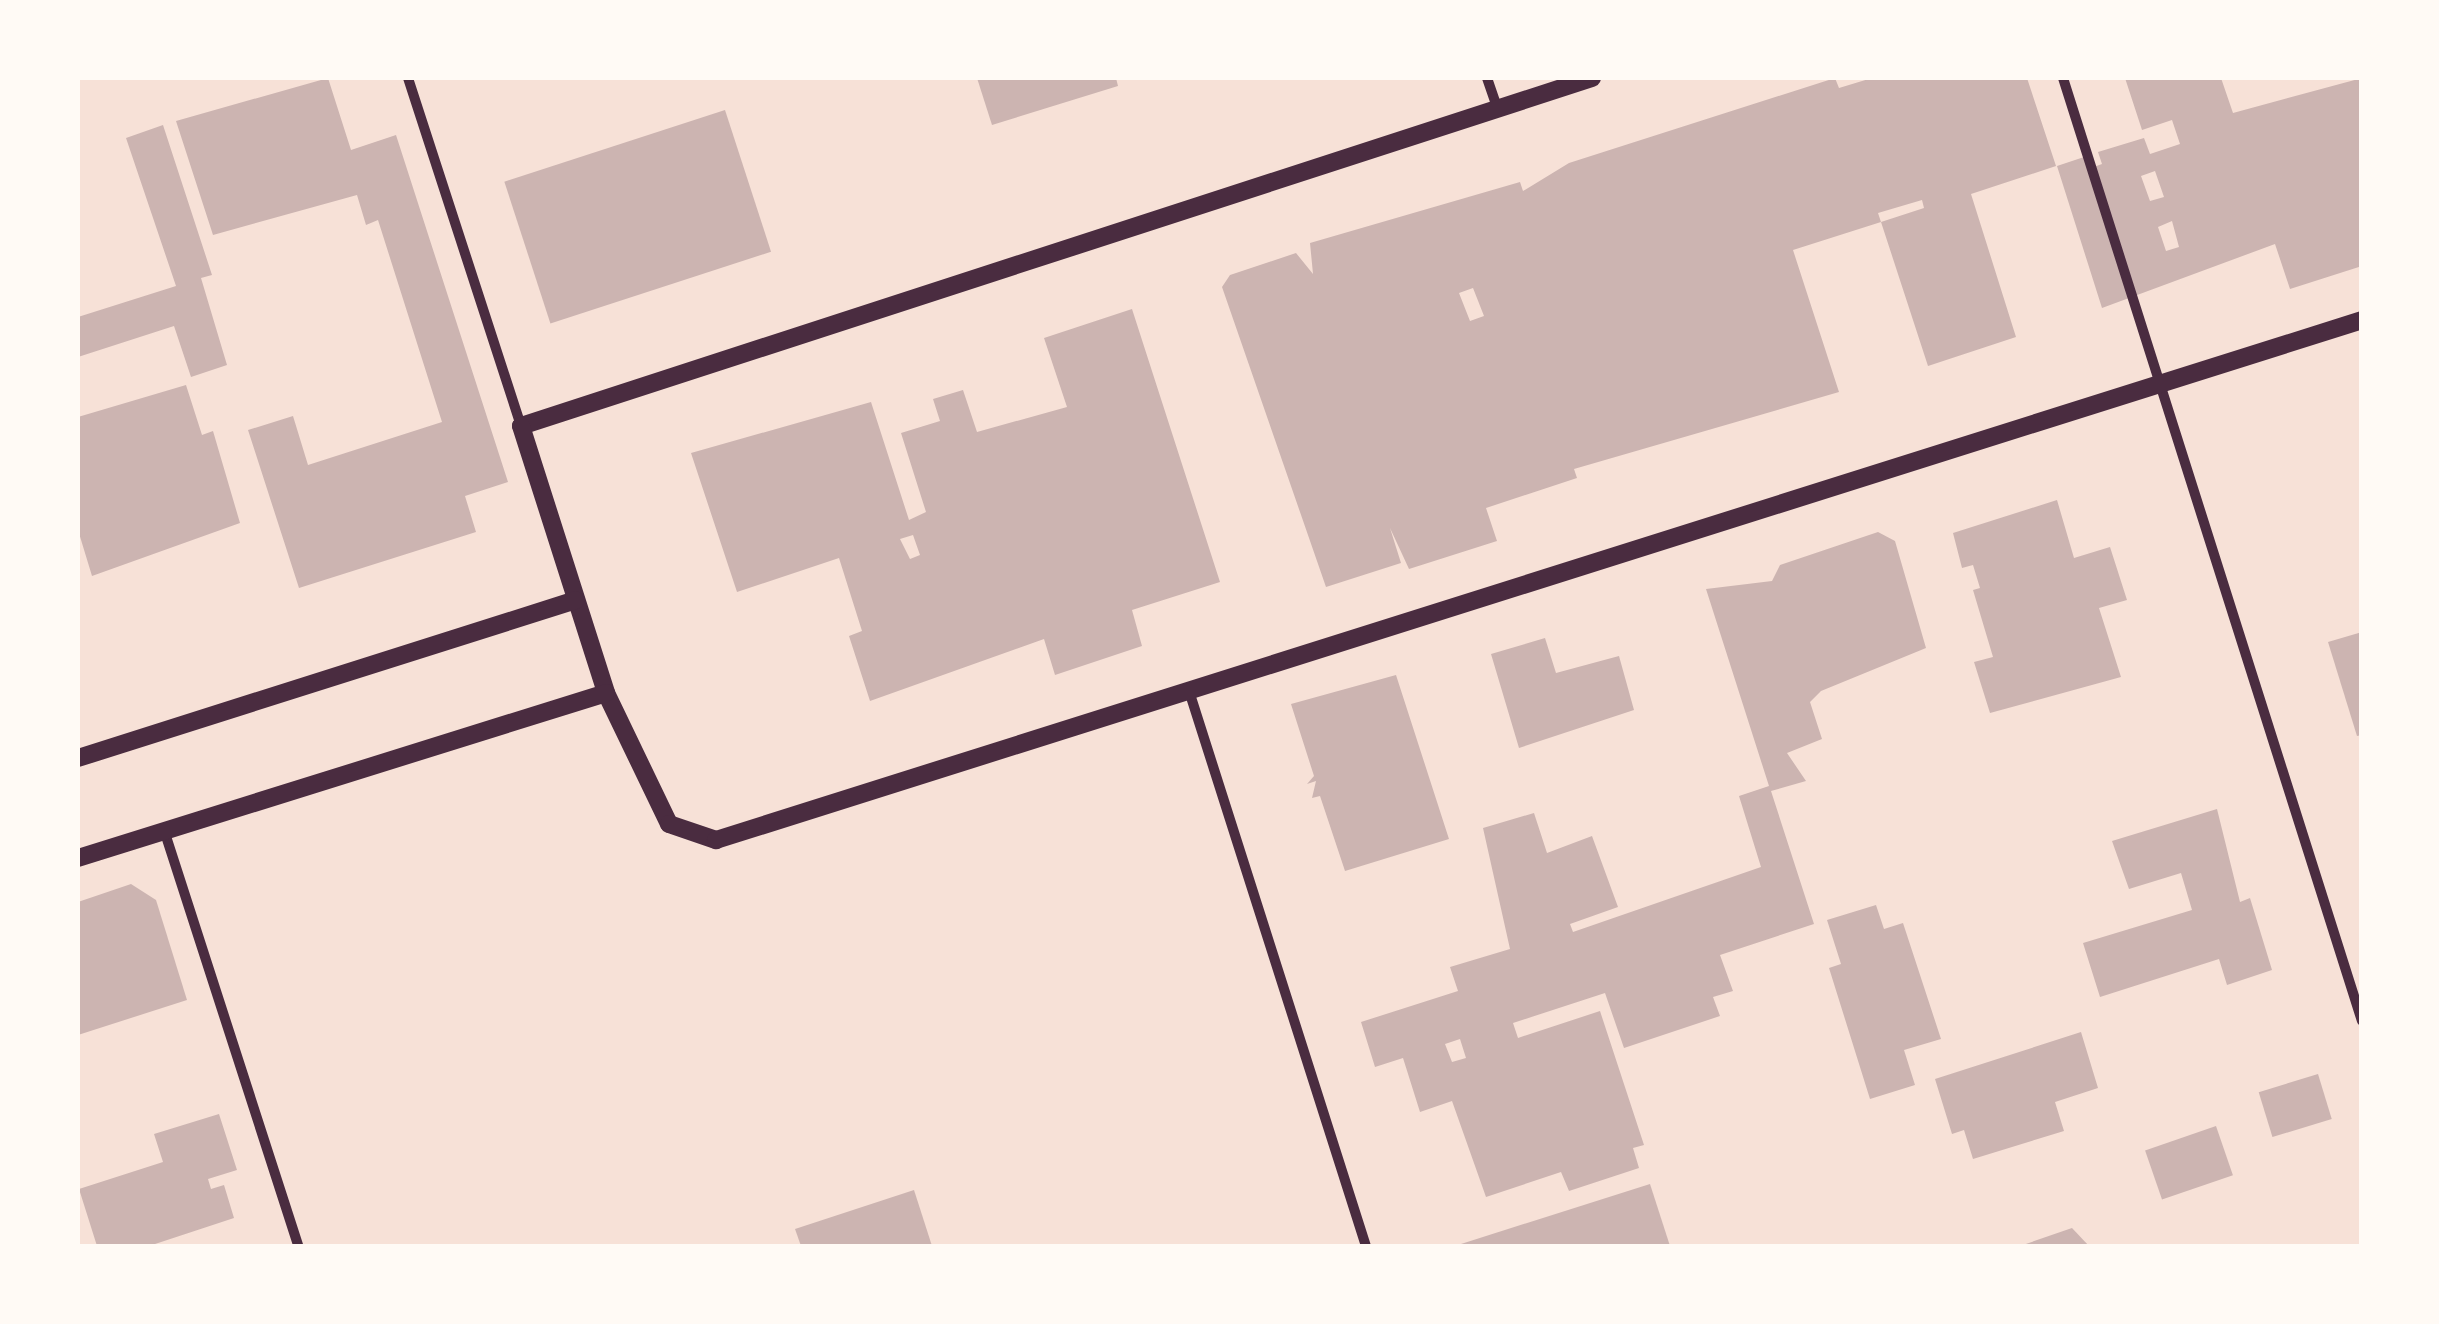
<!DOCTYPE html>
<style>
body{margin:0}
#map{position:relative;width:2439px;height:1324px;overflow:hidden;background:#f7e1d7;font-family:Arial,sans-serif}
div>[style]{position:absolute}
.building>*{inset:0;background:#ccb4b1;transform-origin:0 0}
.minor>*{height:10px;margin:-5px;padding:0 5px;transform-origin:5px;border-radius:5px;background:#4a2c40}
.tertiary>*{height:18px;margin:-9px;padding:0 9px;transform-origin:9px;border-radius:9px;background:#4a2c40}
span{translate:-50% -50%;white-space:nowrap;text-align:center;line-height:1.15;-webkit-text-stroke:8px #fffaf5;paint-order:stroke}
.frame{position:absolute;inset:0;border:80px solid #fffaf5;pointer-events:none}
</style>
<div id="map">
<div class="building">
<div style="clip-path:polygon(328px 78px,351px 150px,396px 135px,508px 482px,465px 496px,476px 532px,299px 588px,248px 430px,293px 416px,308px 465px,442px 422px,378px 220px,366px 225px,357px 195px,213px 235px,176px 121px)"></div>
<div style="clip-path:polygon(977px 78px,1116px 78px,1118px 86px,992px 125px)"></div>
<div style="clip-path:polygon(evenodd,1835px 78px,1839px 88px,1872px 78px,2027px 78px,2056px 166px,1971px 194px,2016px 337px,1928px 366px,1881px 222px,1924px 208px,1922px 200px,1878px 213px,1881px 222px,1793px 250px,1839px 392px,1574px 469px,1577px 478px,1486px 508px,1497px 541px,1409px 569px,1390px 528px,1401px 563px,1326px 587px,1222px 287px,1230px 275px,1296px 253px,1313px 274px,1310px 243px,1520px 182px,1523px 191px,1569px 163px,1835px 78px,1473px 288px,1484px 316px,1470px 321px,1459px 293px,1473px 288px)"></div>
<div style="clip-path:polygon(evenodd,2125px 78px,2221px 78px,2233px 113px,2362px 78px,2362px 266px,2290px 289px,2275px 244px,2102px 308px,2057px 166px,2087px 156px,2091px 168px,2102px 164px,2098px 152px,2144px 138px,2150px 154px,2180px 144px,2172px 120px,2142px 130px,2125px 78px,2155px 171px,2164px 197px,2150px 201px,2141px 176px,2155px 171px,2125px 78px,2172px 221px,2179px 247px,2166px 251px,2158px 227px,2172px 221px)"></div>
<div style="left:725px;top:110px;width:149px;height:232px;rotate:72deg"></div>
<div style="clip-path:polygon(163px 125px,212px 275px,201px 278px,227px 365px,191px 377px,174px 326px,78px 357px,78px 317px,176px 286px,126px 138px)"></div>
<div style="clip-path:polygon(evenodd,1132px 309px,1220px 582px,1132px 610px,1142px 646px,1055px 675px,1044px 639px,870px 701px,849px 636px,862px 631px,839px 558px,737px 592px,691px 453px,871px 402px,909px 520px,926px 512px,901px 433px,940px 421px,933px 399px,963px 390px,977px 432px,1067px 407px,1044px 338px,1132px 309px,913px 535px,920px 555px,910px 559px,900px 539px,913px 535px)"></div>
<div style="clip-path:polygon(186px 385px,202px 435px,213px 431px,240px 523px,92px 576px,78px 530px,78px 417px)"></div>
<div style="clip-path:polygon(2057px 500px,2074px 558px,2110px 547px,2127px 600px,2099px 608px,2121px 677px,1990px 713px,1974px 662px,1993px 657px,1973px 590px,1980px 588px,1973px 565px,1962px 568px,1953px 533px)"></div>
<div style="clip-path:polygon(evenodd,1878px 532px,1895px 541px,1926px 648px,1821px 691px,1810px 702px,1822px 739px,1787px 753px,1806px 781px,1771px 791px,1814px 924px,1720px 955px,1733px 991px,1713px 997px,1720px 1016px,1624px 1048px,1605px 993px,1513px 1023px,1518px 1038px,1600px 1011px,1644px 1145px,1633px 1148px,1639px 1168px,1569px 1191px,1561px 1172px,1486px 1197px,1452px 1101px,1420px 1112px,1403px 1058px,1375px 1067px,1361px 1022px,1458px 991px,1450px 967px,1510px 949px,1483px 828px,1534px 813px,1547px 853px,1592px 836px,1618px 907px,1570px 924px,1573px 932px,1761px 867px,1739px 796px,1769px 786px,1706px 589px,1772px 581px,1780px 565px,1878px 532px,1460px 1039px,1466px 1058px,1452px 1062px,1445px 1044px,1460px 1039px)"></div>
<div style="clip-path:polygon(2362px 632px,2362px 735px,2357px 736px,2328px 642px)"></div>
<div style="clip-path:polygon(1545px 638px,1556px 673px,1619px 656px,1634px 710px,1519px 748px,1491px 654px)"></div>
<div style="clip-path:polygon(1396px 675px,1449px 839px,1345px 871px,1320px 796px,1312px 798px,1316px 781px,1307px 784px,1314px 776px,1291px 704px)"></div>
<div style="clip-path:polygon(2217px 809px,2240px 902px,2250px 898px,2272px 970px,2227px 985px,2219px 959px,2100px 997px,2083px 943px,2192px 910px,2181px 873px,2129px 889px,2112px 841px)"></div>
<div style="clip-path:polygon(131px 884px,156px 900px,187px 1000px,78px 1035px,78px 902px)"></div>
<div style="clip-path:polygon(1876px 905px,1884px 929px,1903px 923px,1941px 1039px,1904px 1050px,1915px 1085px,1870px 1099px,1829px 968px,1841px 964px,1827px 920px)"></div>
<div style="clip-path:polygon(2081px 1032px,2098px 1088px,2055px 1102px,2064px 1131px,1973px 1159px,1964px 1130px,1952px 1134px,1935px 1079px)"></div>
<div style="left:2318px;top:1074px;width:47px;height:62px;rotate:73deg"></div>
<div style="clip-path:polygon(219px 1114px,237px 1170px,208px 1179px,211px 1189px,224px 1185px,234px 1218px,149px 1246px,97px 1246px,79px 1189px,163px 1162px,154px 1134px)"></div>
<div style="left:2216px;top:1126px;width:52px;height:75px;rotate:71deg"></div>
<div style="clip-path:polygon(1650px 1184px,1670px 1246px,1461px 1244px)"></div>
<div style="clip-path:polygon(914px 1190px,932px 1246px,801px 1246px,795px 1229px)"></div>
<div style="clip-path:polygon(2072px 1228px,2089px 1246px,2020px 1246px)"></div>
</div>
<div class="minor">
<div style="left:408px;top:78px;width:366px;rotate:72deg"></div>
<div style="left:1487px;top:78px;width:31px;rotate:71deg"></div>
<div style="left:2063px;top:78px;width:989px;rotate:72.41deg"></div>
<div style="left:1190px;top:694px;width:579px;rotate:72.32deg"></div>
<div style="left:164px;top:830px;width:437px;rotate:72.1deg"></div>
</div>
<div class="tertiary">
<div style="left:1592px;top:78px;width:1126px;rotate:162deg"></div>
<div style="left:521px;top:426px;width:280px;rotate:72.3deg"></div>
<div style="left:606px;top:693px;width:145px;rotate:64.3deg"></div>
<div style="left:669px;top:824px;width:50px;rotate:18.8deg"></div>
<div style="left:716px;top:840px;width:1726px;rotate:-17.53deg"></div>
<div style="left:78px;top:758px;width:522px;rotate:-17.6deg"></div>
<div style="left:78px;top:858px;width:553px;rotate:-17.35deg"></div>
</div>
<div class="frame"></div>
</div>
